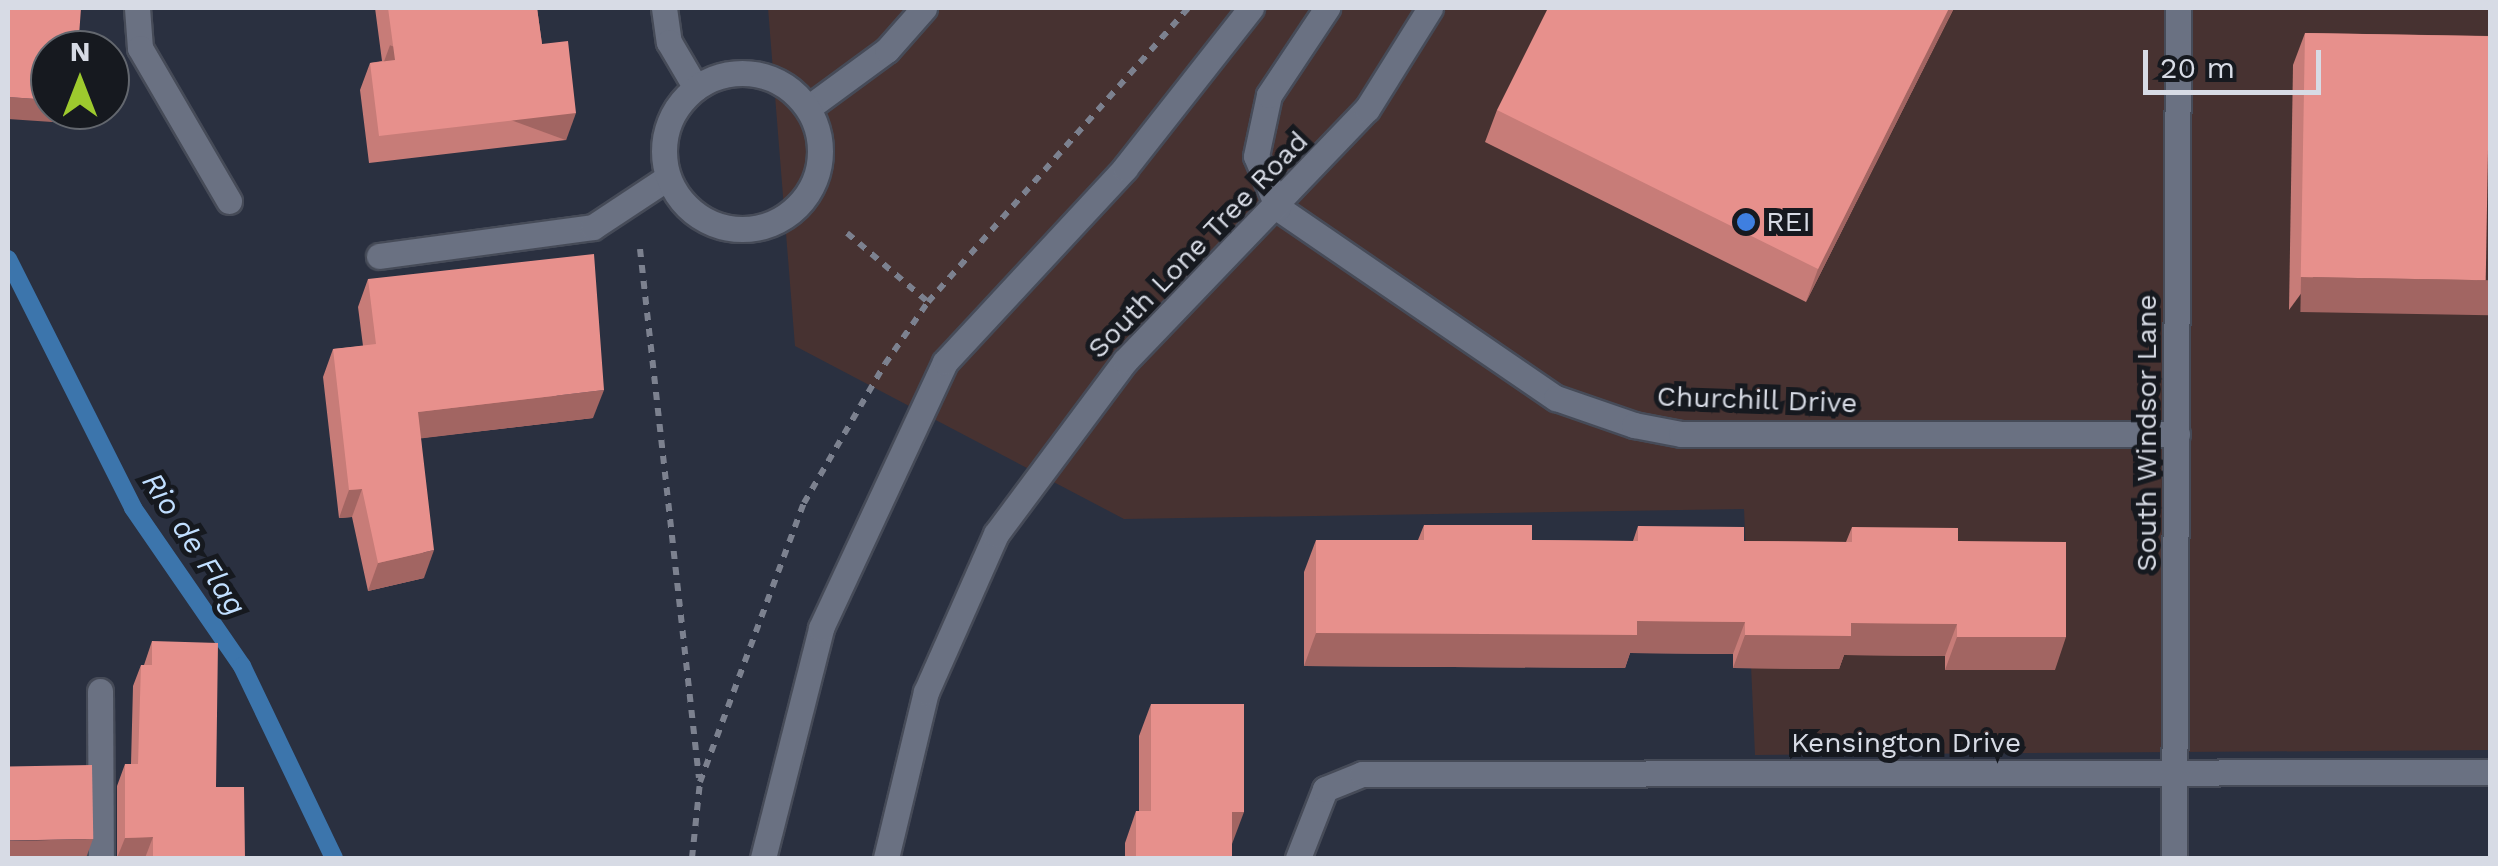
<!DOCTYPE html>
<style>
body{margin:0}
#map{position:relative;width:2498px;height:866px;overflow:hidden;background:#2a3040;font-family:"Work Sans",sans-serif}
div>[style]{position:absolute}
.commercial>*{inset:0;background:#473231}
.stream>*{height:18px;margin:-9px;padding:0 9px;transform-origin:9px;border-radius:9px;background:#3c75ac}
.path>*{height:6px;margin-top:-3px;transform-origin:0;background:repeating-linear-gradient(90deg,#7c818f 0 8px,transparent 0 16px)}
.roads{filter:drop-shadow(2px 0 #464b58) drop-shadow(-2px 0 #464b58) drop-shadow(0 2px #464b58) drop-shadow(0 -2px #464b58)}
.lane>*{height:25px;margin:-12.5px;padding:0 12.5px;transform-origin:12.5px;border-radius:12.5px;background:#6a7182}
.street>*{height:25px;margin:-12.5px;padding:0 12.5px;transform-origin:12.5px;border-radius:12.5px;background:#6a7182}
.street>.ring{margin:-12.5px;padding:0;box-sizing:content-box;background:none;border:25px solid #6a7182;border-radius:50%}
.secondary>*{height:25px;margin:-12.5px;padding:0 12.5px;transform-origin:12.5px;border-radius:12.5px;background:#6a7182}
.wall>*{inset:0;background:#c77c78}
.shaded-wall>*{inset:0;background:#a26562;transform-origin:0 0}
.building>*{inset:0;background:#e7908c;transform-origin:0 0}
.dots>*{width:28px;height:28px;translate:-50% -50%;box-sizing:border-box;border:5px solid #16191f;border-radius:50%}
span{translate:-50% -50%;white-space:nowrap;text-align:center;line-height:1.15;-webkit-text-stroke:10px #16191f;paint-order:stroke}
.poi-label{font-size:28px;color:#d7dbe5}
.left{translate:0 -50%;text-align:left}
.street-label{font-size:28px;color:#d7dbe5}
.water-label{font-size:30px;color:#c1dfff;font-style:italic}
.frame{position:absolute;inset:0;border:10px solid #d7dbe5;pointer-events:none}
.north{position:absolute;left:30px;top:30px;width:100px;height:100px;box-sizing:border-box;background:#16191f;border:2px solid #63676e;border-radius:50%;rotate:0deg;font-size:28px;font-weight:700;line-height:40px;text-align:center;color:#d7dbe5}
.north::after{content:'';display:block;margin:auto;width:35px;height:45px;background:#9eca2e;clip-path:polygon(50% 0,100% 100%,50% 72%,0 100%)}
.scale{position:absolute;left:2143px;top:50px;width:178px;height:45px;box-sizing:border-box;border:5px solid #d7dbe5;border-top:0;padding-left:12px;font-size:30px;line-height:35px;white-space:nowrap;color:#d7dbe5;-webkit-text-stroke:8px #16191f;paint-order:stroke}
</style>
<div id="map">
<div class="commercial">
<div style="clip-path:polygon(768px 8px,2490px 8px,2490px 750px,1755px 755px,1744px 509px,1124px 519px,795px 346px)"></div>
</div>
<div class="stream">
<div style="left:8px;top:259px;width:279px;rotate:63.3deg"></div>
<div style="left:133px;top:508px;width:192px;rotate:55.4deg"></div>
<div style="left:242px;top:666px;width:213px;rotate:64.4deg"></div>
</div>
<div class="path">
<div style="left:847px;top:233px;width:106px;rotate:40.4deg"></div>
<div style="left:640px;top:249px;width:532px;rotate:83.64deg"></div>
<div style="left:692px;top:858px;width:76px;rotate:-84deg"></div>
<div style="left:700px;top:782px;width:298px;rotate:-69.6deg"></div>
<div style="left:804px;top:503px;width:161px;rotate:-59.8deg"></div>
<div style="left:885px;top:364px;width:75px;rotate:-55.3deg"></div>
<div style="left:928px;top:302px;width:392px;rotate:-48.5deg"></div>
</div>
<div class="roads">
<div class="lane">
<div style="left:137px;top:8px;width:40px;rotate:85.7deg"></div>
<div style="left:140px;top:48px;width:177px;rotate:59.8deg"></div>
<div style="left:808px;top:108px;width:98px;rotate:-36.3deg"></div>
<div style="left:887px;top:50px;width:56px;rotate:-48.6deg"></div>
<div style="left:379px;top:256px;width:216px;rotate:-7.7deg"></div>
<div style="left:593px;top:227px;width:89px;rotate:-33.5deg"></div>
<div style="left:100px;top:691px;width:167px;rotate:89.7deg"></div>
</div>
<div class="street">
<div style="left:664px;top:8px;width:34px;rotate:82deg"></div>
<div style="left:669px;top:42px;width:53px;rotate:59.6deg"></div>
<div class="ring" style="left:664px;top:73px;width:131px;height:131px"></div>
<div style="left:1278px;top:208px;width:337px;rotate:34.4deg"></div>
<div style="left:1556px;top:398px;width:83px;rotate:19.1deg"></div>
<div style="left:1634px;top:425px;width:48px;rotate:10.8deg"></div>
<div style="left:1681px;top:434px;width:496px"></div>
<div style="left:1298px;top:858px;width:74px;rotate:-68.6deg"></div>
<div style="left:1325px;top:789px;width:40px;rotate:-22deg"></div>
<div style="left:1362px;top:774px;width:1128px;rotate:-0.1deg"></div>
<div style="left:2174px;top:858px;width:850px;rotate:-89.73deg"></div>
</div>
<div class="secondary">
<div style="left:1278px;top:208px;width:56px;rotate:-112.9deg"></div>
<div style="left:1256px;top:156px;width:62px;rotate:-78deg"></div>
<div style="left:1269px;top:95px;width:105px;rotate:-56.3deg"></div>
<div style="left:763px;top:858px;width:237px;rotate:-75.8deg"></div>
<div style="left:821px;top:628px;width:293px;rotate:-65deg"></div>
<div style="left:945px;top:362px;width:265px;rotate:-47.1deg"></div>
<div style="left:1125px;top:168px;width:204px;rotate:-51.8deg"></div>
<div style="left:886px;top:858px;width:171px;rotate:-76.5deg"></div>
<div style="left:926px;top:692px;width:173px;rotate:-66.1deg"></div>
<div style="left:996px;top:534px;width:216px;rotate:-53.3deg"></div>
<div style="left:1125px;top:361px;width:349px;rotate:-46.2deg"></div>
<div style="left:1367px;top:109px;width:119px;rotate:-58deg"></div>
</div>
</div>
<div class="wall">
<div style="clip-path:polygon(375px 8px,537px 8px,542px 44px,566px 140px,369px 163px,360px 90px,370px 63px,382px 61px)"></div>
<div style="clip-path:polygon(1954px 8px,1806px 302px,1485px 142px,1497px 110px)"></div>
<div style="clip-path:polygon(2305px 33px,2490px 36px,2289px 310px,2293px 65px)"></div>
<div style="clip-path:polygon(368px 279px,593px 418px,421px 438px,424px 578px,368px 591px,352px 517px,339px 518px,323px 377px,333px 349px,363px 346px,358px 307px)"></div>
<div style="clip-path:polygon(1424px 525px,1532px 540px,1633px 541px,1638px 526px,1744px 541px,1846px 542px,1852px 527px,1958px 541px,2055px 670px,1945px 670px,1945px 656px,1844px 655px,1839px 669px,1733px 668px,1733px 654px,1630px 653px,1625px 668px,1304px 666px,1304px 572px,1316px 540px,1418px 540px)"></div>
<div style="clip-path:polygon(152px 641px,216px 787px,245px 858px,117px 858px,117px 786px,125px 764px,131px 764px,133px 686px,141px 665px,144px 665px)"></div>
<div style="clip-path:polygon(1151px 704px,1232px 844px,1232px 858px,1125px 858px,1125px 843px,1136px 811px,1139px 811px,1139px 736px)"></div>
</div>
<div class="shaded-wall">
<div style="clip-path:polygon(1949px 8px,1954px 8px,1806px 302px,1818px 269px)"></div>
<div style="clip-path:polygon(8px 97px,50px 100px,50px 110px,71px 110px,67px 123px,8px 119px)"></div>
<div style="left:576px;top:113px;width:29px;height:198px;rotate:110deg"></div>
<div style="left:2301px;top:277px;width:189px;height:35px;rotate:1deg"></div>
<div style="clip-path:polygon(604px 390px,593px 418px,408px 440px,418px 412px)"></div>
<div style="clip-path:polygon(362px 489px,352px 517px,339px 518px,349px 490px)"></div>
<div style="clip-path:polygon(434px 550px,424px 578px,368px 591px,378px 563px)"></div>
<div style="clip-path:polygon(1637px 621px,1745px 622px,1733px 654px,1630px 653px,1625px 668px,1304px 666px,1316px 633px)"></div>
<div style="clip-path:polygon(1851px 623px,1957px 624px,1945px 656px,1844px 655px,1839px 669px,1733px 668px,1745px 635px)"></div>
<div style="clip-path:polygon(1957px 637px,2066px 637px,2055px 670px,1945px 670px)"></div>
<div style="clip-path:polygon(1232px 812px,1244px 812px,1232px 844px)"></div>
<div style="clip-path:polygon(153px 837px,145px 858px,117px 858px,125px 838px)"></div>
<div style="clip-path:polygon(93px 839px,86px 858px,8px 858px,8px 841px)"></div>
</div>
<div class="building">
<div style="clip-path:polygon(8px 8px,81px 8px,78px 50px,50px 50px,50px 100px,8px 97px)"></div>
<div style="clip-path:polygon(388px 8px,537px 8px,542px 44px,568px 41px,576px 113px,379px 136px,370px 63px,395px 60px)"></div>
<div style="clip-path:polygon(1548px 8px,1949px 8px,1818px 269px,1497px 110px)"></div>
<div style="left:2305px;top:33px;width:185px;height:244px;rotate:1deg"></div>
<div style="clip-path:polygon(594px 254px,604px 390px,418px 412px,434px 550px,378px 563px,362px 489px,349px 490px,333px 349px,376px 344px,368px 279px)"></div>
<div style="clip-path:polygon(8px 348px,9px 447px,8px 447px)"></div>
<div style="clip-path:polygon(1424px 525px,1532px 525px,1532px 540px,1638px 541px,1638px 526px,1744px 527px,1744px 541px,1852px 542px,1852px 527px,1958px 528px,1958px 541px,2066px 542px,2066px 637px,1957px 637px,1957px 624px,1851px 623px,1851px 636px,1745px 635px,1745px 622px,1637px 621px,1637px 635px,1316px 633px,1316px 540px,1424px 540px)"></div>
<div style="clip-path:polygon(152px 641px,218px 643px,216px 787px,244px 787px,245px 858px,153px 858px,153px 837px,125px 838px,125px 764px,138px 764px,141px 665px,152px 665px)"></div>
<div style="clip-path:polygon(1151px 704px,1244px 704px,1244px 812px,1232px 812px,1232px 858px,1136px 858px,1136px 811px,1151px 811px)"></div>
<div style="left:92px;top:765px;width:74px;height:84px;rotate:89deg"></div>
<div style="left:1588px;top:857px;width:107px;height:1px"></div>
</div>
<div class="dots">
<div style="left:1746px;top:222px;background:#3f7fe0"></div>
</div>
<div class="poi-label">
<span class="left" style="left:1766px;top:222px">REI</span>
</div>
<div class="street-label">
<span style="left:1198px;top:245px;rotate:-46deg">South Lone Tree Road</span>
<span style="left:1757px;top:400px;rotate:2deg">Churchill Drive</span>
<span style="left:2147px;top:433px;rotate:-90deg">South Windsor Lane</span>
<span style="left:1906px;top:743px">Kensington Drive</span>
</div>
<div class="water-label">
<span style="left:194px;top:544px;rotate:57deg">Rio de Flag</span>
</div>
<div class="frame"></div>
<div class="north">N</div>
<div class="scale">20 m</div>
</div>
